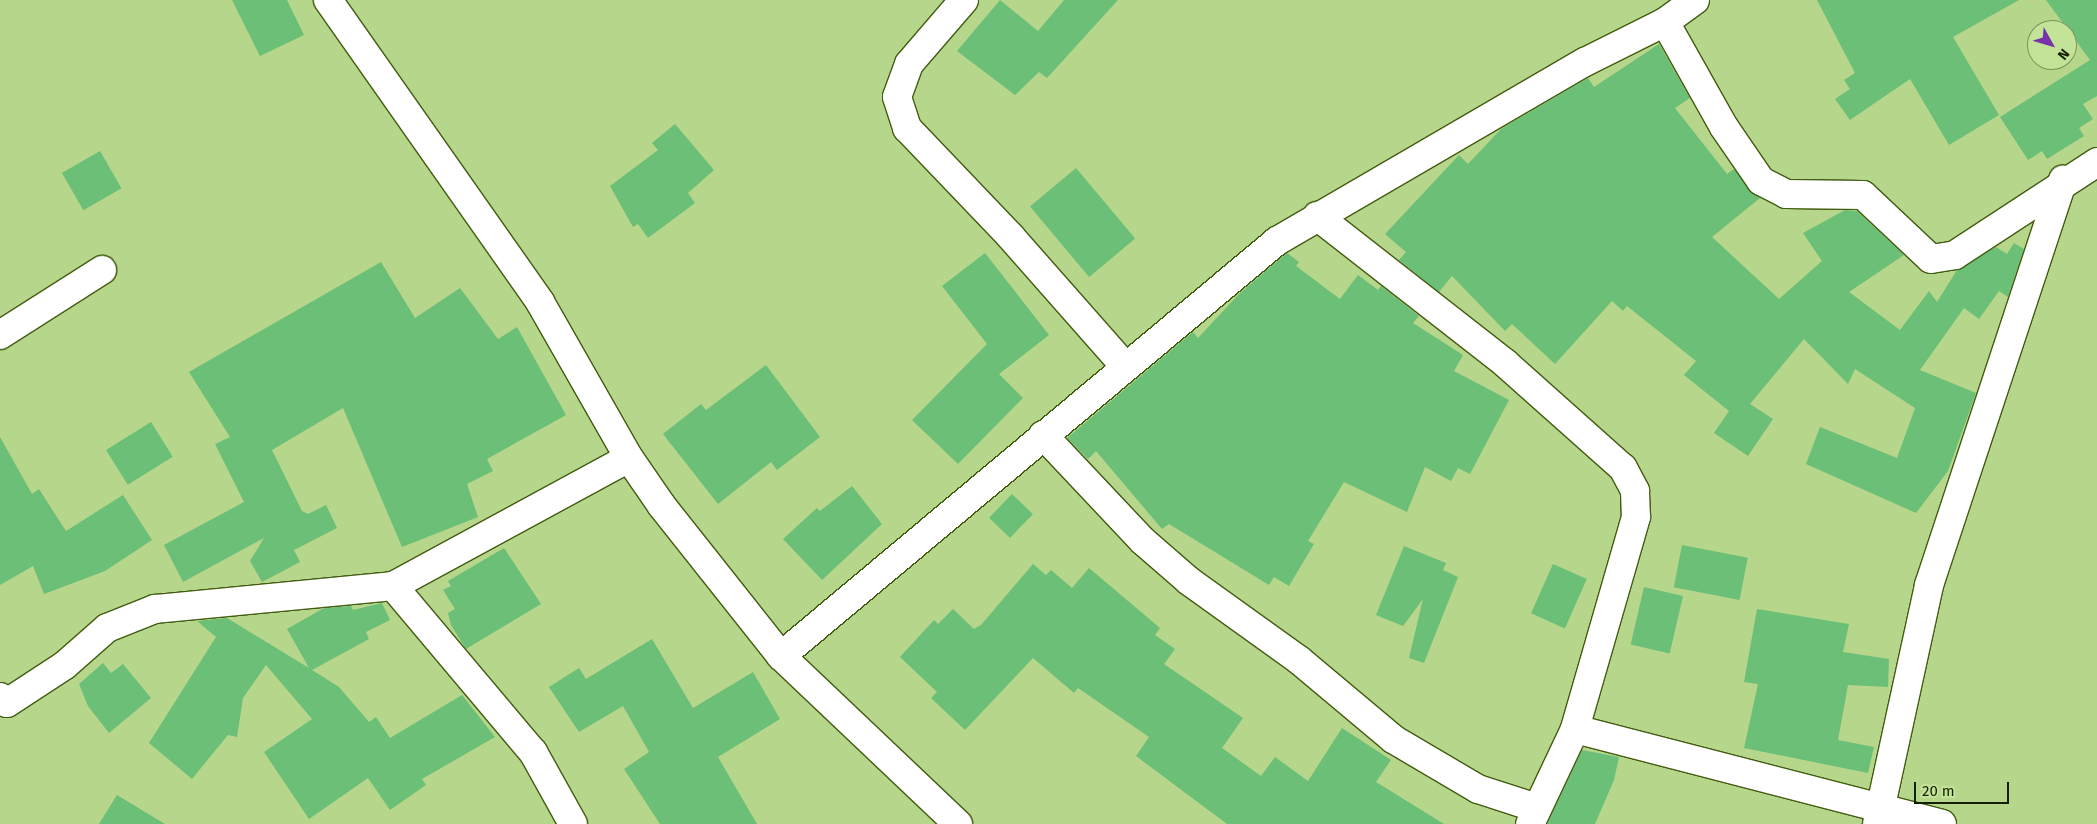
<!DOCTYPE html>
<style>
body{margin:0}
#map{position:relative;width:2097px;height:824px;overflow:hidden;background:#b6d68b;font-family:"Fira Sans",sans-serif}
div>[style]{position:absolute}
.building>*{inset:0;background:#6bbf76;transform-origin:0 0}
.roads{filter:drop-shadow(1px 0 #425c10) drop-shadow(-1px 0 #425c10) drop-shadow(0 1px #425c10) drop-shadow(0 -1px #425c10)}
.street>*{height:28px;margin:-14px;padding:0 14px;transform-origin:14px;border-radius:14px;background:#fff}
span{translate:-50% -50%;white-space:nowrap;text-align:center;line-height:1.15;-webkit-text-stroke:4px #c3e398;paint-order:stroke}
.north{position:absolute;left:2027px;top:20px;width:50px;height:50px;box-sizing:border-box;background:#c3e398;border:1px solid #7d955c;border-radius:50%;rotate:129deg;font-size:14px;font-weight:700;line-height:20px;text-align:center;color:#141f02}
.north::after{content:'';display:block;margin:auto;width:18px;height:22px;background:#7634a8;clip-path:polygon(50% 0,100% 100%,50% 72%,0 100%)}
.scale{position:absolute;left:1914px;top:782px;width:95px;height:22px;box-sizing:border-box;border:2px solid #141f02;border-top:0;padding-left:6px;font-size:15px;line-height:18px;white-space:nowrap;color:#141f02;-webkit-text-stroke:4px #c3e398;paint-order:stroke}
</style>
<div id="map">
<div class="building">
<div style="clip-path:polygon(232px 0,287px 0,304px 35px,260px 56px)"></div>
<div style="clip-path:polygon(1000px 0,1038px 31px,1064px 0,1118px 0,1047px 78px,1039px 72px,1015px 95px,957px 51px)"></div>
<div style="clip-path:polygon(1817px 0,2019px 0,1953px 37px,1999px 115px,1949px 145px,1910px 79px,1850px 120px,1835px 99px,1850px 89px,1844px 80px,1855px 73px)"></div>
<div style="clip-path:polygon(2046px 0,2097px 0,2097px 96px,2083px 104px,2093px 119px,2079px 128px,2084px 136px,2047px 159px,2042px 151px,2028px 160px,2000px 117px,2090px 60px)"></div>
<div style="clip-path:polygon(1659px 44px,1690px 98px,1675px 108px,1727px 174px,1734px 169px,1760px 198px,1712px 237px,1779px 299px,1822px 261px,1803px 233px,1845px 210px,1857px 211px,1904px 255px,1849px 292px,1900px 330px,1929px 291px,1937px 302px,1957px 270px,1996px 247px,2007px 254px,2014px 243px,2024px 249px,2008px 297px,1999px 291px,1979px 319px,1964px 308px,1920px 370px,1976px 393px,1948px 471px,1916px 513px,1806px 464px,1820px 427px,1897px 458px,1915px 408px,1855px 369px,1848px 384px,1804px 339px,1750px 404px,1773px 419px,1748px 456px,1714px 433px,1729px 411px,1684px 375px,1696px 361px,1627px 306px,1623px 311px,1612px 301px,1555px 364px,1512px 324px,1505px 331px,1452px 276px,1439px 292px,1399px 260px,1406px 252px,1385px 234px,1459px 155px,1468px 164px,1501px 129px,1588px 78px,1594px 87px)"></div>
<div style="clip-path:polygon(675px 124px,714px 170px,688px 193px,695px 203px,648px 238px,638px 224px,633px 227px,610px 186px,658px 150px,652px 143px)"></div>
<div style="left:100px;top:151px;width:43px;height:44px;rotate:60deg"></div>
<div style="left:1076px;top:168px;width:92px;height:60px;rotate:50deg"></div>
<div style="clip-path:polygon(985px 253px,1049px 335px,999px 374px,1023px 398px,958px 464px,912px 420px,987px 344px,942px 286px)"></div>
<div style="clip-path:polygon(1287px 253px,1299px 262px,1296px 266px,1340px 299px,1358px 275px,1378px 290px,1381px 286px,1419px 316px,1413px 323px,1463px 355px,1454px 371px,1509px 400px,1470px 474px,1458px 468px,1451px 481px,1425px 467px,1407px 512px,1344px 482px,1308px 541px,1314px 544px,1289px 586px,1274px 577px,1269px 585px,1169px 524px,1162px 529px,1096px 451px,1088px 459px,1067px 438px,1193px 332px,1198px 338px,1239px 294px)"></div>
<div style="clip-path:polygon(381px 262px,415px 318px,460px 288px,498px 339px,517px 327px,566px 415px,487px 459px,493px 471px,467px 484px,478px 517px,402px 547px,343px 408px,272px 450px,302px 511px,308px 514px,326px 505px,337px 528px,294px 550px,300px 562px,262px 582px,250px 561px,264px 538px,183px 582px,164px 545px,244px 502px,215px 444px,230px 437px,189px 372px)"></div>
<div style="clip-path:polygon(766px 365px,820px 437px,777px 470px,771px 462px,718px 504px,663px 434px,701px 404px,706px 410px)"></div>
<div style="left:151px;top:422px;width:41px;height:53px;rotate:58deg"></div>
<div style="clip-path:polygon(0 437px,32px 494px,39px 489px,66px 531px,123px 495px,152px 540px,105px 571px,44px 594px,33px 566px,0 585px)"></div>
<div style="clip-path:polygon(852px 486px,882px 524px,822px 580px,783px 539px,817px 508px,820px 511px)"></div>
<div style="left:1012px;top:494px;width:29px;height:33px;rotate:44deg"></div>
<div style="left:1682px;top:545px;width:67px;height:43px;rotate:11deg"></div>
<div style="clip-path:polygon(1404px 546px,1446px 563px,1443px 570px,1458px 577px,1424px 663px,1409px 658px,1423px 599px,1403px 626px,1376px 615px)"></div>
<div style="clip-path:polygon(504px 548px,541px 604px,466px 649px,451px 625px,448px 613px,455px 609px,443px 590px,451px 586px,448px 581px)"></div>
<div style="clip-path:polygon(1033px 564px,1046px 575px,1051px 570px,1072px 588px,1089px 568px,1160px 628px,1155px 635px,1175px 649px,1164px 664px,1243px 718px,1222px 748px,1261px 776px,1275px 757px,1308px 781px,1342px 728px,1391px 760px,1376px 782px,1444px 824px,1227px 824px,1136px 756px,1149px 737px,1078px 688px,1074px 693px,1033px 658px,965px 730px,931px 698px,937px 692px,900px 657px,934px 620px,938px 624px,953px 609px,974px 629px,981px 625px)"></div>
<div style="left:1553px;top:564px;width:37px;height:54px;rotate:24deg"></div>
<div style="left:1644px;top:587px;width:40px;height:59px;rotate:13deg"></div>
<div style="clip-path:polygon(382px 603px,390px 620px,366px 632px,369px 639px,312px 670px,339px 687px,369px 722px,376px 717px,390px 738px,462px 695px,495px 737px,422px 779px,426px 785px,390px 810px,368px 778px,309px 819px,264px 752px,312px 719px,266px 665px,243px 698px,237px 737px,228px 735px,192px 779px,149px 743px,216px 637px,197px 621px,227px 618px,309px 668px,287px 629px,324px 608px,351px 606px,353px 610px)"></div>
<div style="clip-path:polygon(1757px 609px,1849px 624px,1843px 652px,1889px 659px,1888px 687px,1848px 685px,1838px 740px,1874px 747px,1868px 773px,1744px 748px,1758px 684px,1744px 682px)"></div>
<div style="clip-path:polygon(652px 639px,693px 708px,753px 672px,780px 719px,718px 757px,757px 824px,660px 824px,624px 769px,649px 752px,623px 706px,579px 732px,549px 687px,579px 668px,586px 679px)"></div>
<div style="clip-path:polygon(103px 663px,111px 673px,123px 664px,151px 698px,109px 733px,88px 706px,79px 684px)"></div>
<div style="clip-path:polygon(1582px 750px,1619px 757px,1614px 780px,1595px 824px,1547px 824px)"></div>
<div style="clip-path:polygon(117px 795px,165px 824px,99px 824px)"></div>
</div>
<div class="roads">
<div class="street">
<div style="left:328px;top:0;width:369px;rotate:54.9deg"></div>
<div style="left:540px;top:302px;width:180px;rotate:60.3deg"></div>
<div style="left:629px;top:458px;width:58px;rotate:55.5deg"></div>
<div style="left:662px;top:506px;width:191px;rotate:51.6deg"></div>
<div style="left:781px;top:656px;width:244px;rotate:43.5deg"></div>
<div style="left:964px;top:0;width:84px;rotate:130.7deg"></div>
<div style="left:909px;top:64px;width:35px;rotate:110deg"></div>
<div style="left:897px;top:97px;width:33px;rotate:72deg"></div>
<div style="left:907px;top:128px;width:151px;rotate:46.3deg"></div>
<div style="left:1011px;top:237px;width:171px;rotate:48.6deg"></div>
<div style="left:1665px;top:22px;width:120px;rotate:60.7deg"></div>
<div style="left:1724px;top:127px;width:65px;rotate:55.6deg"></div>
<div style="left:1761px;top:181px;width:28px;rotate:27deg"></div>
<div style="left:1786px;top:194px;width:77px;rotate:0.7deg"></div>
<div style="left:1863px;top:195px;width:93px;rotate:43.3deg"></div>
<div style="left:1931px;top:259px;width:24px;rotate:-9deg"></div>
<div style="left:1955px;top:255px;width:170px;rotate:-33.2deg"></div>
<div style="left:1317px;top:216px;width:239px;rotate:38deg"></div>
<div style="left:1505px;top:363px;width:158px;rotate:41.7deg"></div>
<div style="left:1623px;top:468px;width:26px;rotate:62deg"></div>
<div style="left:1635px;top:491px;width:26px;rotate:88deg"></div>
<div style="left:1636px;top:517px;width:221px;rotate:106.1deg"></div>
<div style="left:1575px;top:729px;width:105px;rotate:115.3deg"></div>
<div style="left:0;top:335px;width:121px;rotate:-32.5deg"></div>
<div style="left:1043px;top:435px;width:146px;rotate:46.7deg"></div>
<div style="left:1143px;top:541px;width:61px;rotate:41deg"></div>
<div style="left:1189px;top:581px;width:135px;rotate:35.7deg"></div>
<div style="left:1299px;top:660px;width:123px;rotate:40deg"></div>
<div style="left:1393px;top:739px;width:99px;rotate:30.5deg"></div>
<div style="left:1478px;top:789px;width:62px;rotate:17.9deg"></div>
<div style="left:393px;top:586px;width:217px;rotate:49.9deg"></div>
<div style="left:533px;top:752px;width:82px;rotate:60.9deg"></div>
<div style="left:781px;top:656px;width:647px;rotate:-39.92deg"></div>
<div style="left:1277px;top:241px;width:356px;rotate:-30.2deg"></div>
<div style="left:1585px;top:62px;width:89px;rotate:-26.6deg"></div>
<div style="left:1665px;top:22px;width:37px;rotate:-36deg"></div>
<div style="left:0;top:697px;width:9px;rotate:41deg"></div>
<div style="left:7px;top:703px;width:69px;rotate:-33.2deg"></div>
<div style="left:65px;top:665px;width:56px;rotate:-41.4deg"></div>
<div style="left:107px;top:628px;width:52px;rotate:-21.6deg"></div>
<div style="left:155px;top:609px;width:239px;rotate:-5.5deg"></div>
<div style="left:393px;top:586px;width:268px;rotate:-28.5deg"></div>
<div style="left:1575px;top:729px;width:379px;rotate:14.5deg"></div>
<div style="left:1877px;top:824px;width:245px;rotate:-77.7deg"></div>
<div style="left:1929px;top:585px;width:427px;rotate:-71.7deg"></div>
</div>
</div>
<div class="north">N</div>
<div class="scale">20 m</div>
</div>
